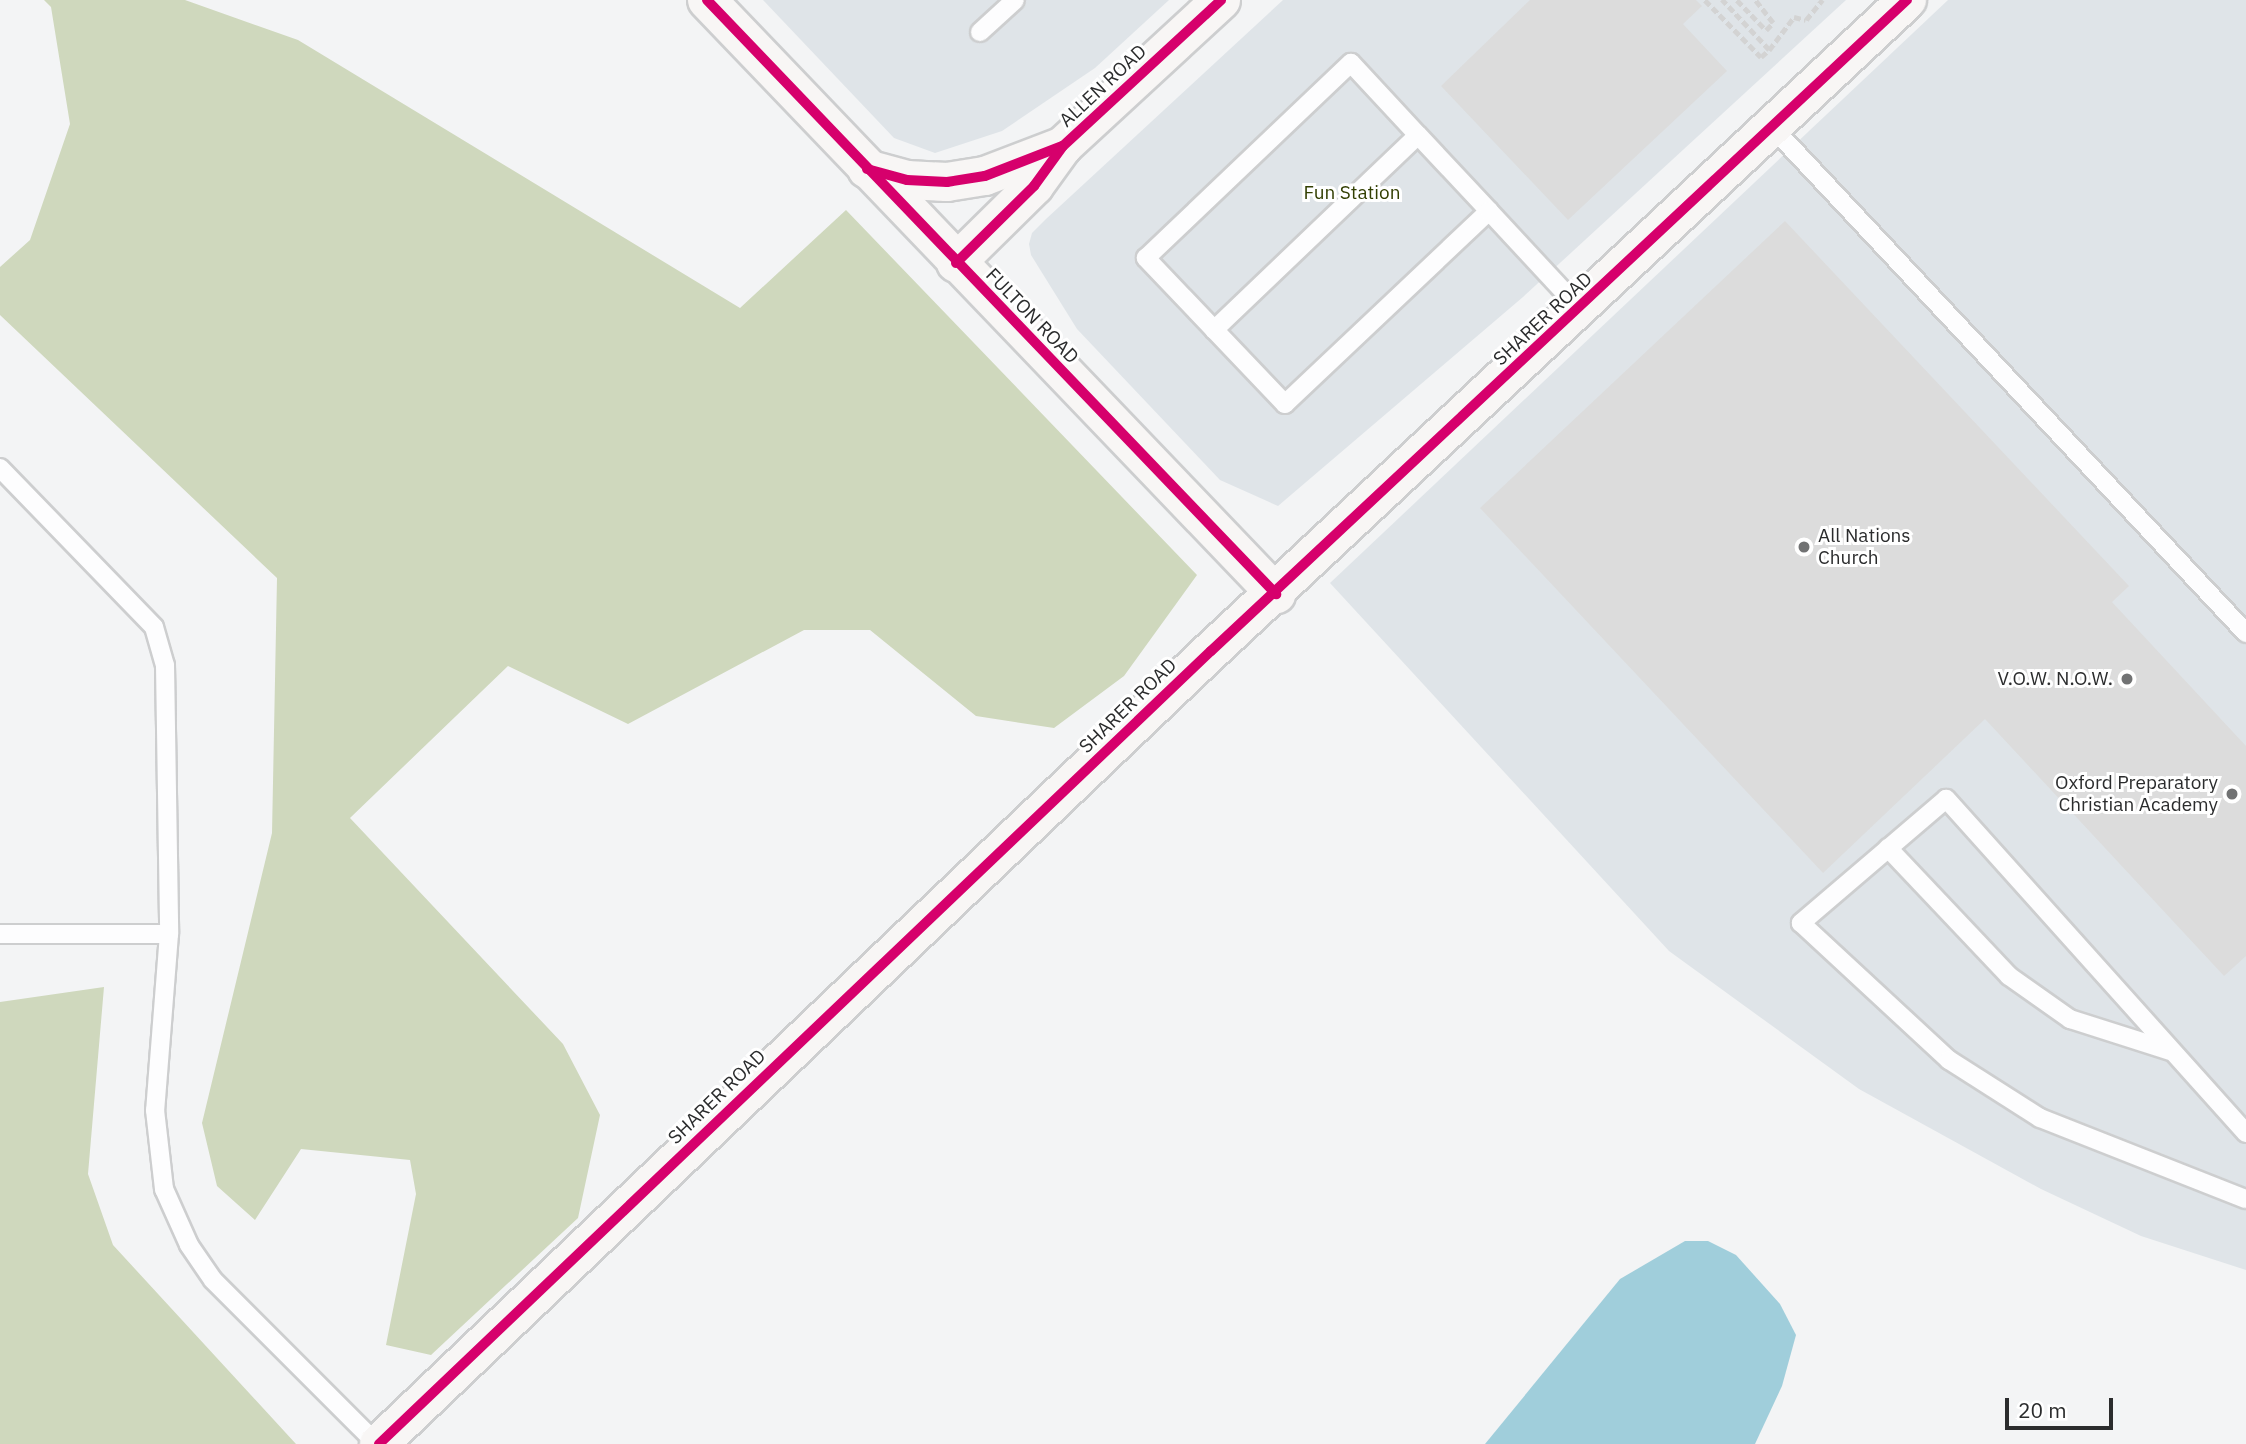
<!DOCTYPE html>
<style>
body{margin:0}
#map{position:relative;width:2246px;height:1444px;overflow:hidden;background:#f3f4f5;font-family:"IBM Plex Sans",sans-serif}
div>[style]{position:absolute}
.built>*{inset:0;background:#dfe4e8}
.forest>*{inset:0;background:#cfd8bd}
.water>*{inset:0;background:#a0cedb}
.building>*{inset:0;background:#dcdcdc}
.path>*{height:4.5px;margin-top:-2.25px;transform-origin:0;background:repeating-linear-gradient(90deg,#d3d3d3 0 7px,transparent 0 10.5px)}
.roads{filter:drop-shadow(2px 0 #cdcecf) drop-shadow(-2px 0 #cdcecf) drop-shadow(0 2px #cdcecf) drop-shadow(0 -2px #cdcecf)}
.lane>*{height:18px;margin:-9px;padding:0 9px;transform-origin:9px;border-radius:9px;background:#fdfdfe}
.secondary>*{height:38px;margin:-19px;padding:0 19px;transform-origin:19px;border-radius:19px;background:#f8f6f5}
.cycleway>*{height:10px;margin:-5px;padding:0 5px;transform-origin:5px;border-radius:5px;background:#d6006c}
.dots>*{width:19px;height:19px;translate:-50% -50%;box-sizing:border-box;border:4px solid #fff;border-radius:50%}
span{translate:-50% -50%;white-space:nowrap;text-align:center;line-height:1.15;-webkit-text-stroke:6px #fff;paint-order:stroke}
.street-label{font-size:19px;color:#2b2c2d}
.park-label{font-size:19px;color:#323f02}
.poi-label{font-size:19px;color:#2b2c2d}
.left{translate:0 -50%;text-align:left}
.right{translate:-100% -50%;text-align:right}
.scale{position:absolute;left:2005px;top:1398px;width:108px;height:32px;box-sizing:border-box;border:4px solid #2b2c2d;border-top:0;padding-left:9px;font-size:21px;line-height:24px;white-space:nowrap;color:#2b2c2d;-webkit-text-stroke:5px #fff;paint-order:stroke}
</style>
<div id="map">
<div class="built">
<div style="clip-path:polygon(763px 0,1169px 0,1095px 68px,1002px 131px,935px 153px,894px 138px)"></div>
<div style="clip-path:polygon(1283px 0,1846px 0,1523px 297px,1278px 506px,1220px 480px,1077px 329px,1031px 255px,1029px 244px,1032px 233px,1046px 219px)"></div>
<div style="clip-path:polygon(1948px 0,2246px 0,2246px 1270px,2141px 1236px,2041px 1189px,1859px 1089px,1669px 951px,1330px 583px)"></div>
</div>
<div class="forest">
<div style="clip-path:polygon(44px 0,185px 0,298px 40px,740px 308px,846px 210px,1197px 575px,1124px 676px,1054px 728px,976px 716px,870px 630px,804px 630px,628px 724px,508px 666px,350px 818px,563px 1044px,600px 1115px,578px 1218px,431px 1355px,386px 1345px,416px 1194px,410px 1160px,301px 1149px,255px 1220px,217px 1186px,202px 1123px,272px 833px,277px 578px,0 315px,0 267px,30px 240px,70px 124px,51px 7px)"></div>
<div style="clip-path:polygon(104px 987px,88px 1174px,113px 1245px,296px 1444px,0 1444px,0 1002px)"></div>
</div>
<div class="water">
<div style="clip-path:polygon(1685px 1241px,1708px 1241px,1736px 1255px,1780px 1304px,1796px 1335px,1782px 1386px,1755px 1444px,1485px 1444px,1620px 1279px)"></div>
</div>
<div class="building">
<div style="clip-path:polygon(1530px 0,1696px 0,1702px 6px,1683px 24px,1727px 71px,1568px 220px,1441px 86px)"></div>
<div style="clip-path:polygon(1785px 221px,2129px 586px,2112px 602px,2246px 746px,2246px 956px,2224px 976px,1985px 719px,1823px 873px,1480px 508px)"></div>
</div>
<div class="path">
<div style="left:1705px;top:0;width:80px;rotate:45.5deg"></div>
<div style="left:1761px;top:57px;width:11px;rotate:-41deg"></div>
<div style="left:1769px;top:50px;width:69px;rotate:-133.2deg"></div>
<div style="left:1737px;top:0;width:42px;rotate:46deg"></div>
<div style="left:1766px;top:30px;width:10px;rotate:-45deg"></div>
<div style="left:1773px;top:23px;width:29px;rotate:-128deg"></div>
<div style="left:1769px;top:50px;width:41px;rotate:-52.9deg"></div>
<div style="left:1794px;top:17px;width:12px;rotate:14deg"></div>
<div style="left:1806px;top:20px;width:26px;rotate:-51deg"></div>
</div>
<div class="roads">
<div class="lane">
<div style="left:980px;top:32px;width:47px;rotate:-42.4deg"></div>
<div style="left:1773px;top:128px;width:692px;rotate:46.87deg"></div>
<div style="left:1489px;top:211px;width:281px;rotate:136.6deg"></div>
<div style="left:1285px;top:404px;width:202px;rotate:-133.6deg"></div>
<div style="left:1146px;top:258px;width:283px;rotate:-43.6deg"></div>
<div style="left:1351px;top:63px;width:98px;rotate:47.1deg"></div>
<div style="left:1418px;top:135px;width:104px;rotate:46.9deg"></div>
<div style="left:1489px;top:211px;width:134px;rotate:47.1deg"></div>
<div style="left:1214px;top:330px;width:282px;rotate:-43.7deg"></div>
<div style="left:0;top:468px;width:221px;rotate:45.9deg"></div>
<div style="left:154px;top:627px;width:40px;rotate:74deg"></div>
<div style="left:165px;top:665px;width:269px;rotate:89.1deg"></div>
<div style="left:169px;top:934px;width:177px;rotate:94.5deg"></div>
<div style="left:155px;top:1110px;width:80px;rotate:83.5deg"></div>
<div style="left:164px;top:1189px;width:61px;rotate:65.9deg"></div>
<div style="left:189px;top:1245px;width:42px;rotate:55.6deg"></div>
<div style="left:213px;top:1280px;width:232px;rotate:45deg"></div>
<div style="left:1888px;top:848px;width:176px;rotate:46.6deg"></div>
<div style="left:2009px;top:976px;width:75px;rotate:35.2deg"></div>
<div style="left:2070px;top:1019px;width:105px;rotate:17.7deg"></div>
<div style="left:0;top:934px;width:169px"></div>
<div style="left:2246px;top:1133px;width:449px;rotate:-131.9deg"></div>
<div style="left:1946px;top:799px;width:191px;rotate:139.5deg"></div>
<div style="left:1801px;top:923px;width:202px;rotate:42.8deg"></div>
<div style="left:1949px;top:1060px;width:108px;rotate:32.5deg"></div>
<div style="left:2040px;top:1118px;width:221px;rotate:21.5deg"></div>
</div>
<div class="secondary">
<div style="left:707px;top:0;width:823px;rotate:46.23deg"></div>
<div style="left:867px;top:169px;width:41px;rotate:15.4deg"></div>
<div style="left:907px;top:180px;width:40px;rotate:2.9deg"></div>
<div style="left:947px;top:182px;width:38px;rotate:-9deg"></div>
<div style="left:985px;top:176px;width:84px;rotate:-21deg"></div>
<div style="left:956px;top:263px;width:110px;rotate:-44.6deg"></div>
<div style="left:1034px;top:186px;width:49px;rotate:-54.1deg"></div>
<div style="left:1063px;top:146px;width:215px;rotate:-42.7deg"></div>
<div style="left:379px;top:1444px;width:1149px;rotate:-43.63deg"></div>
<div style="left:1211px;top:651px;width:953px;rotate:-43.09deg"></div>
</div>
</div>
<div class="cycleway">
<div style="left:707px;top:0;width:823px;rotate:46.23deg"></div>
<div style="left:867px;top:169px;width:41px;rotate:15.4deg"></div>
<div style="left:907px;top:180px;width:40px;rotate:2.9deg"></div>
<div style="left:947px;top:182px;width:38px;rotate:-9deg"></div>
<div style="left:985px;top:176px;width:83px;rotate:-21.3deg"></div>
<div style="left:956px;top:263px;width:110px;rotate:-44.6deg"></div>
<div style="left:1034px;top:186px;width:49px;rotate:-54.1deg"></div>
<div style="left:1063px;top:146px;width:215px;rotate:-42.7deg"></div>
<div style="left:379px;top:1444px;width:1149px;rotate:-43.63deg"></div>
<div style="left:1211px;top:651px;width:953px;rotate:-43.09deg"></div>
</div>
<div class="dots">
<div style="left:1804px;top:547px;background:#717273"></div>
<div style="left:2127px;top:679px;background:#717273"></div>
<div style="left:2232px;top:794px;background:#717273"></div>
</div>
<div class="street-label">
<span style="left:1103px;top:86px;rotate:-43deg">ALLEN ROAD</span>
<span style="left:1032px;top:316px;rotate:46deg">FULTON ROAD</span>
<span style="left:1543px;top:319px;rotate:-43deg">SHARER ROAD</span>
<span style="left:1128px;top:706px;rotate:-44deg">SHARER ROAD</span>
<span style="left:717px;top:1097px;rotate:-44deg">SHARER ROAD</span>
</div>
<div class="park-label">
<span style="left:1352px;top:193px">Fun Station</span>
</div>
<div class="poi-label">
<span class="left" style="left:1818px;top:547px">All Nations<br>Church</span>
<span class="right" style="left:2113px;top:679px">V.O.W. N.O.W.</span>
<span class="right" style="left:2218px;top:794px">Oxford Preparatory<br>Christian Academy</span>
</div>
<div class="scale">20 m</div>
</div>
